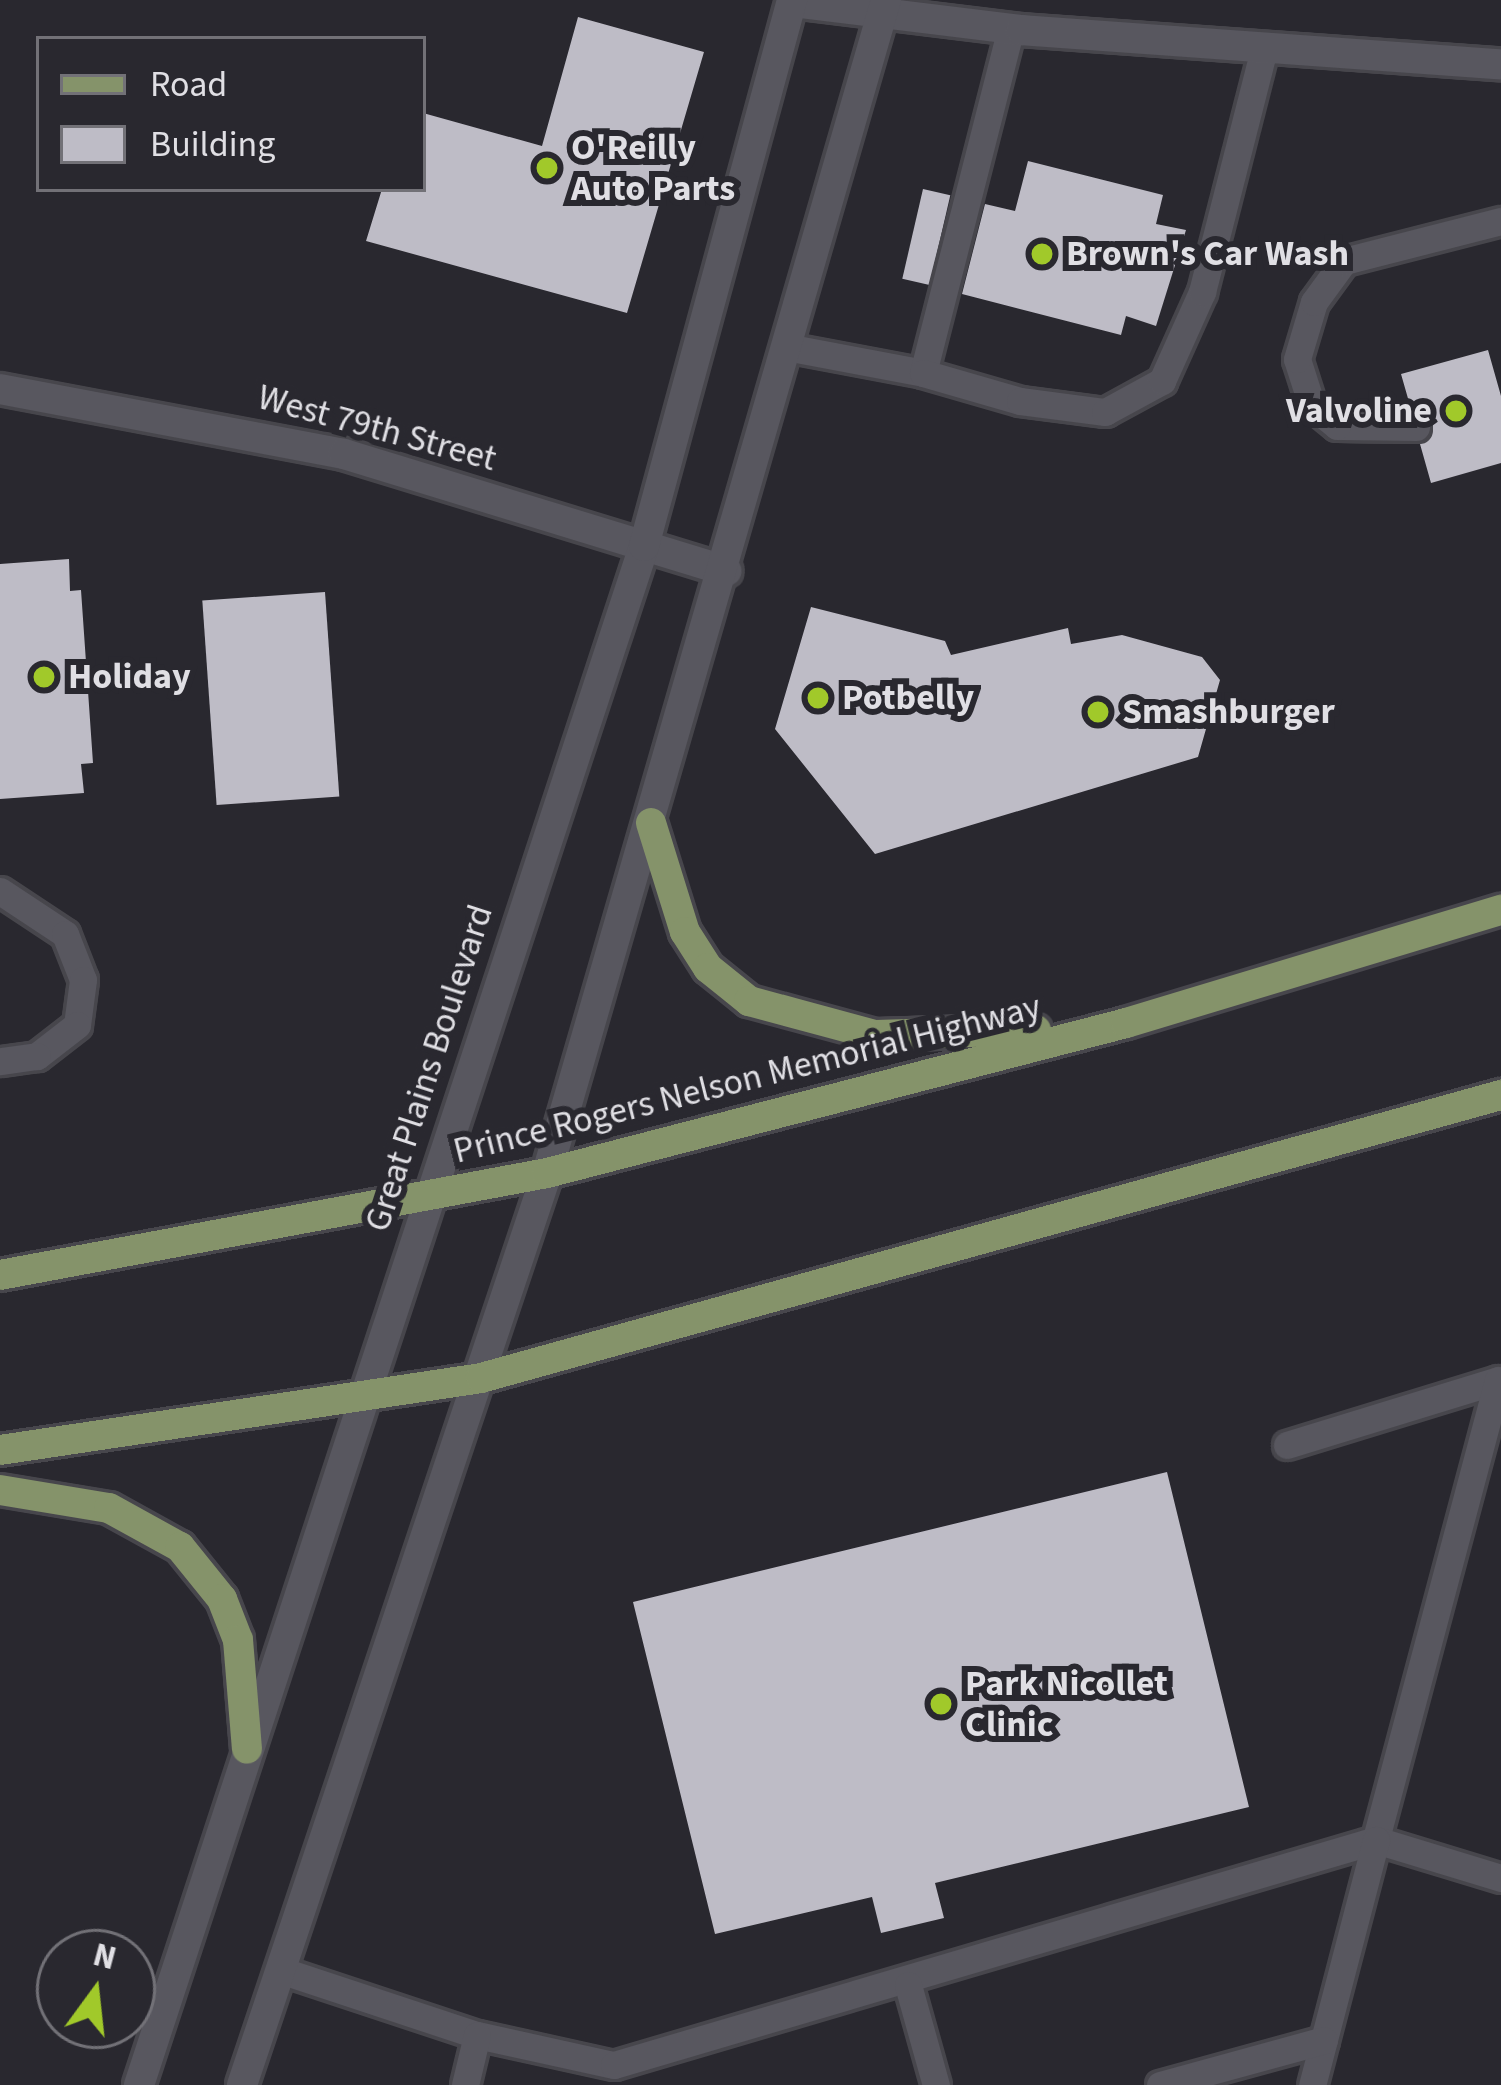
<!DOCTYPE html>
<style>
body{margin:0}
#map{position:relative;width:1501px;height:2085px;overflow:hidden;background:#29282f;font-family:"Source Sans 3",sans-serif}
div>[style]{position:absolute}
.building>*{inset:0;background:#bebcc6;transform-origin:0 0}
.roads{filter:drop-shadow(3px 0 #47464c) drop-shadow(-3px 0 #47464c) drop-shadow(0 3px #47464c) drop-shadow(0 -3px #47464c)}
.service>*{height:27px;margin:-13.5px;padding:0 13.5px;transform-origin:13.5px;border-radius:13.5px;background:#58575f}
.minor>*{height:30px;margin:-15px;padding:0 15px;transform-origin:15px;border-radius:15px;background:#58575f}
.tertiary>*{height:30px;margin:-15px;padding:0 15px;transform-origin:15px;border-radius:15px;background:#58575f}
.primary>*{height:30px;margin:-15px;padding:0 15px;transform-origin:15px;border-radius:15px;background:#85936a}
.dots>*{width:33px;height:33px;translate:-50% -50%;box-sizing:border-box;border:6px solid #29282f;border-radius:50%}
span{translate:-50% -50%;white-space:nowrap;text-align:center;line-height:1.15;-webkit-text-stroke:12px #29282f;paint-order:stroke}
.poi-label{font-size:36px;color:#e0dfe4;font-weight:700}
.left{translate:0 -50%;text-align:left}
.right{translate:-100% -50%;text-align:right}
.street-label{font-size:36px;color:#e0dfe4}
.legend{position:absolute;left:36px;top:36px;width:390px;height:156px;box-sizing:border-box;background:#29282f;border:3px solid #727177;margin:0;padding:15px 21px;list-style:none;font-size:36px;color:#e0dfe4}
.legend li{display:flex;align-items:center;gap:24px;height:60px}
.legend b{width:60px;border:3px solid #727177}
.north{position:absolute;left:36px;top:1929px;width:120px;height:120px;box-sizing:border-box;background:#29282f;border:3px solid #727177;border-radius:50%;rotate:15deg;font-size:33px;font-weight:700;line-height:48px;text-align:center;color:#e0dfe4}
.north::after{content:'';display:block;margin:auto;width:42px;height:54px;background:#a1c92a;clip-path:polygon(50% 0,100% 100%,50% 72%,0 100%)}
</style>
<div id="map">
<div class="building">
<div style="clip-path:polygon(578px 17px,704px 52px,627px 313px,366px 241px,382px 189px,423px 189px,423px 113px,542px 146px)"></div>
<div style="clip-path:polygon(1028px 161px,1163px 195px,1156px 224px,1186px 230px,1156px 326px,1126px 316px,1121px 335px,962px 294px,985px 204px,1015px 211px)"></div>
<div style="left:923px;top:189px;width:28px;height:92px;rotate:13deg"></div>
<div style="clip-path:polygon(1488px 350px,1501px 396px,1501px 463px,1431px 483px,1420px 444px,1432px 419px,1411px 409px,1401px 374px)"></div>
<div style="clip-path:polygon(69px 559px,70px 591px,81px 590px,93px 763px,81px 764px,84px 793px,0 799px,0 564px)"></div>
<div style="left:325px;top:592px;width:205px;height:123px;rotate:86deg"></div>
<div style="clip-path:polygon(811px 607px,945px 641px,951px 655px,1068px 628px,1071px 644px,1122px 635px,1202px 657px,1220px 680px,1198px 757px,875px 854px,775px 729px)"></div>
<div style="clip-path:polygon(1167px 1472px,1249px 1807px,935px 1883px,944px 1918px,881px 1933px,872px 1897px,715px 1934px,633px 1602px)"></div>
</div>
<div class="roads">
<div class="service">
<div style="left:786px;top:347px;width:139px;rotate:10.7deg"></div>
<div style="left:923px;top:373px;width:356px;rotate:-75.7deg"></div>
<div style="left:923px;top:373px;width:101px;rotate:16.1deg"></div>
<div style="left:1020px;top:401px;width:86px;rotate:7.4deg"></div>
<div style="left:1105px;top:412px;width:65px;rotate:-28.5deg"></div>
<div style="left:1162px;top:381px;width:98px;rotate:-65.8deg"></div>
<div style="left:1202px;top:292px;width:252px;rotate:-75.7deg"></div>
<div style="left:1416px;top:427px;width:79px;rotate:-179.3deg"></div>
<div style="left:1337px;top:426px;width:32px;rotate:-141deg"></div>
<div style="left:1312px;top:406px;width:49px;rotate:-107.7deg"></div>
<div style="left:1297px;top:359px;width:59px;rotate:-73.4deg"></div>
<div style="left:1314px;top:302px;width:51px;rotate:-53.8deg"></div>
<div style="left:1344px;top:261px;width:162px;rotate:-14.3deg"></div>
<div style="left:0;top:891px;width:78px;rotate:33.5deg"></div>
<div style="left:65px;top:934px;width:49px;rotate:68.6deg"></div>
<div style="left:83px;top:980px;width:45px;rotate:97.6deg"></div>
<div style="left:77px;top:1025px;width:51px;rotate:142.2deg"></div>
<div style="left:37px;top:1056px;width:37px;rotate:172deg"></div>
<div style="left:1287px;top:1445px;width:221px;rotate:-17.1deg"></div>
<div style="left:1498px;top:1380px;width:476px;rotate:104.9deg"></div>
<div style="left:1376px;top:1840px;width:131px;rotate:16.9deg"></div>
<div style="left:280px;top:1970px;width:207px;rotate:18.3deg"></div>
<div style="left:477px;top:2035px;width:140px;rotate:12.4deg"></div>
<div style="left:614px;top:2065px;width:795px;rotate:-16.45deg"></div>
<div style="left:1376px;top:1840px;width:253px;rotate:104.6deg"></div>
<div style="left:908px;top:1985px;width:104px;rotate:74.4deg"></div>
<div style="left:465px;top:2085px;width:51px;rotate:-76.5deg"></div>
<div style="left:1160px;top:2085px;width:170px;rotate:-15.3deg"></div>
</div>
<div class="minor">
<div style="left:792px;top:2px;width:231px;rotate:7deg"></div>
<div style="left:1021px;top:30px;width:481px;rotate:4.1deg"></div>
</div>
<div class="tertiary">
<div style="left:0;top:389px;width:350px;rotate:10.7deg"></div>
<div style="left:344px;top:454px;width:400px;rotate:17deg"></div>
<div style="left:139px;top:2085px;width:1620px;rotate:-71.83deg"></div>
<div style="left:644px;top:546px;width:566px;rotate:-74.83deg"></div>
<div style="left:242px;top:2085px;width:962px;rotate:-71.51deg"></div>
<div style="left:547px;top:1173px;width:1221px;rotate:-73.88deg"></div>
</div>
<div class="primary">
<div style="left:651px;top:823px;width:114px;rotate:72.7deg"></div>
<div style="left:685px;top:932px;width:43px;rotate:57.4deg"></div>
<div style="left:708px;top:968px;width:53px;rotate:38.8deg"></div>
<div style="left:749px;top:1001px;width:131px;rotate:15.1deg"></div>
<div style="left:875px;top:1035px;width:161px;rotate:-1.8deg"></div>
<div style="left:0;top:1275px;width:556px;rotate:-10.56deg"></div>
<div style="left:547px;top:1173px;width:598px;rotate:-14.52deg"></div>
<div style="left:1126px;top:1023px;width:392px;rotate:-16.8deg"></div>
<div style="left:0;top:1450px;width:486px;rotate:-8.5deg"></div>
<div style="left:481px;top:1378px;width:1059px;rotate:-15.51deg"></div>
<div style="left:0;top:1490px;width:110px;rotate:9.4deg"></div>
<div style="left:109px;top:1508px;width:81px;rotate:28.8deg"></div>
<div style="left:180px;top:1547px;width:67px;rotate:51.1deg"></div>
<div style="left:222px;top:1599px;width:44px;rotate:68.7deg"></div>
<div style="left:238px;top:1640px;width:109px;rotate:85.3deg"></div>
</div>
</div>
<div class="dots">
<div style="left:547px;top:168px;background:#a1c92a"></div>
<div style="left:1042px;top:254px;background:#a1c92a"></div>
<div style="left:1456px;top:411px;background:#a1c92a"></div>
<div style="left:44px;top:677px;background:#a1c92a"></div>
<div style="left:818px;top:698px;background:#a1c92a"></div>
<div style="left:1098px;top:712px;background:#a1c92a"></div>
<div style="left:941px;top:1704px;background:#a1c92a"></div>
</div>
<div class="poi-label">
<span class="left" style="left:571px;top:168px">O'Reilly<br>Auto Parts</span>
<span class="left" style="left:1066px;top:254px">Brown's Car Wash</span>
<span class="right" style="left:1432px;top:411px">Valvoline</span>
<span class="left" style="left:68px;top:677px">Holiday</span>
<span class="left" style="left:842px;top:698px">Potbelly</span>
<span class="left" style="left:1122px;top:712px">Smashburger</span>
<span class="left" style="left:965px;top:1704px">Park Nicollet<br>Clinic</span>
</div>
<div class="street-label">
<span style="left:377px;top:428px;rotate:15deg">West 79th Street</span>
<span style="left:429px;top:1068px;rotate:-72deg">Great Plains Boulevard</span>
<span style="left:747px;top:1079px;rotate:-14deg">Prince Rogers Nelson Memorial Highway</span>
</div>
<ul class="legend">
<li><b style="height:15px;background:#85936a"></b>Road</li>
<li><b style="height:33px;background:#bebcc6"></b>Building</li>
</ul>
<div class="north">N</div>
</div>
